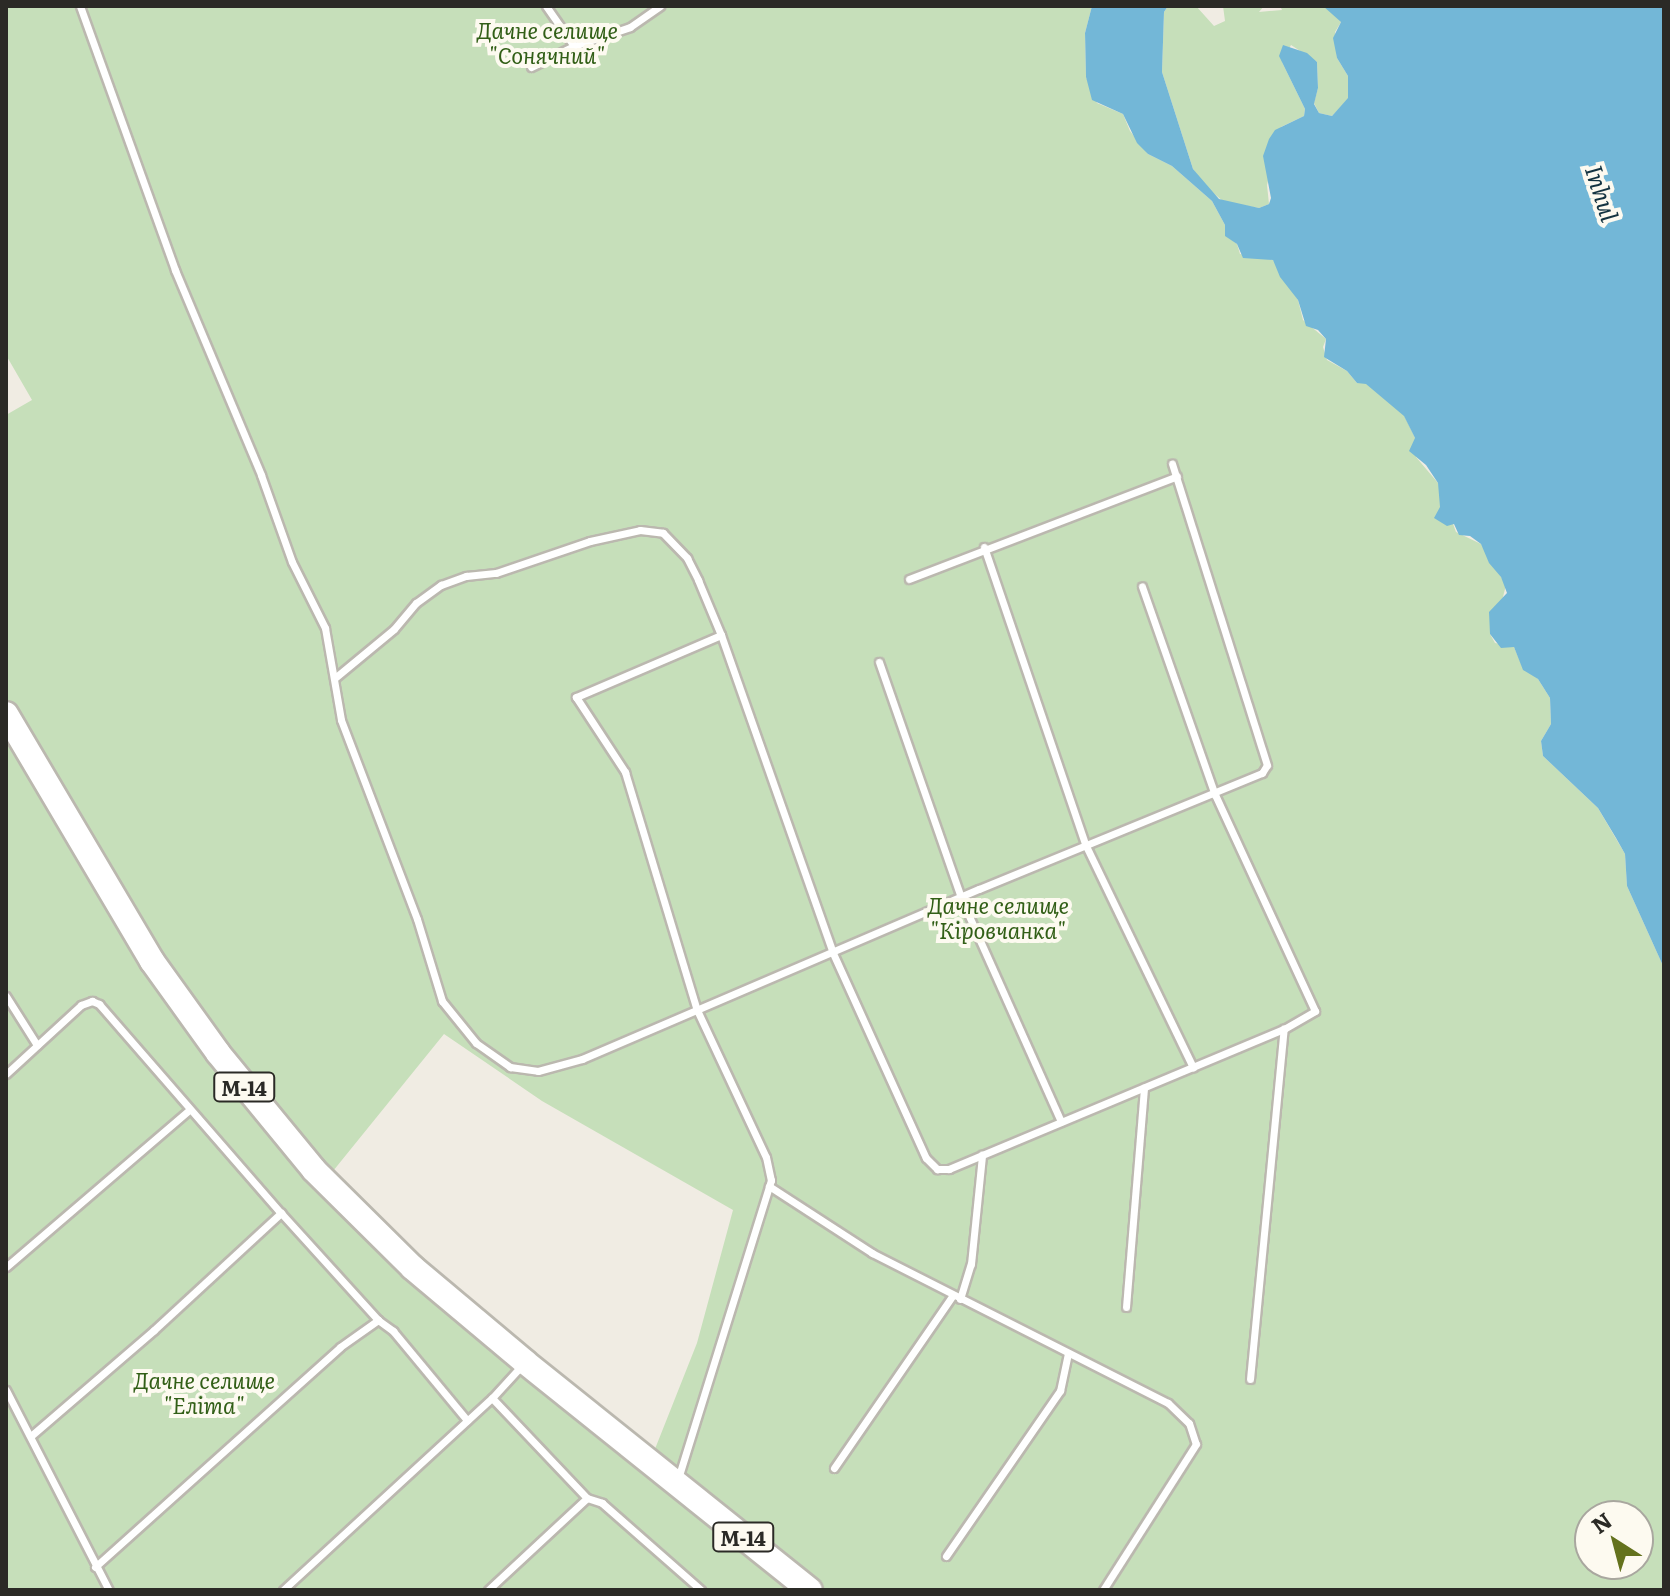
<!DOCTYPE html>
<meta charset="utf-8">
<style>
body{margin:0}
#map{position:relative;width:1670px;height:1596px;overflow:hidden;background:#f0ece3;font-family:Literata,serif}
div>[style]{position:absolute}
.green>*{inset:0;background:#c6dfba}
.water>*{inset:0;background:#73b7d7}
.roads{filter:drop-shadow(2px 0 #bbb8af) drop-shadow(-2px 0 #bbb8af) drop-shadow(0 2px #bbb8af) drop-shadow(0 -2px #bbb8af)}
.lane>*{height:7px;margin:-3.5px;padding:0 3.5px;transform-origin:3.5px;border-radius:3.5px;background:#fff}
.highway>*{height:24px;margin:-12px;padding:0 12px;transform-origin:12px;border-radius:12px;background:#fff}
span{translate:-50% -50%;white-space:nowrap;text-align:center;line-height:1.15;-webkit-text-stroke:8px #fdfaf0;paint-order:stroke}
.shield-label span{padding:2px 6px;background:#fdfaf0;border:2px solid;border-radius:6px;-webkit-text-stroke-width:0}
.shield-label{font-size:20px;color:#2b2a26;font-weight:700}
.park-label{font-size:22px;color:#325f17;font-style:italic}
.water-label{font-size:24px;color:#133341;font-style:italic}
.frame{position:absolute;inset:0;border:8px solid #2b2a26;pointer-events:none}
.north{position:absolute;left:1574px;top:1500px;width:80px;height:80px;box-sizing:border-box;background:#fdfaf0;border:2px solid #a9a79f;border-radius:50%;rotate:324deg;font-size:22px;font-weight:700;line-height:32px;text-align:center;color:#2b2a26}
.north::after{content:'';display:block;margin:auto;width:28px;height:36px;background:#64721d;clip-path:polygon(50% 0,100% 100%,50% 72%,0 100%)}
</style>
<div id="map">
<div class="green">
<div style="clip-path:polygon(evenodd,6px 6px,1092px 6px,1085px 33px,1086px 77px,1097px 103px,1123px 114px,1130px 131px,1148px 154px,1172px 166px,1212px 201px,1225px 225px,1225px 234px,1237px 244px,1240px 254px,1273px 260px,1298px 300px,1303px 320px,1326px 339px,1323px 347px,1327px 360px,1347px 371px,1357px 383px,1366px 383px,1404px 415px,1415px 438px,1416px 457px,1438px 483px,1456px 532px,1481px 544px,1506px 585px,1502px 601px,1493px 609px,1490px 634px,1495px 643px,1514px 647px,1522px 666px,1538px 679px,1550px 698px,1551px 724px,1541px 741px,1543px 756px,1598px 808px,1625px 854px,1627px 886px,1664px 968px,1664px 1590px,826px 1590px,653px 1454px,697px 1343px,733px 1210px,542px 1101px,444px 1034px,329px 1176px,223px 1048px,111px 879px,6px 697px,6px 415px,32px 400px,6px 355px,6px 6px,1590px 1516px,1638px 1516px,1638px 1564px,1590px 1564px,1590px 1516px)"></div>
<div style="clip-path:polygon(1168px 6px,1196px 6px,1214px 26px,1225px 21px,1223px 6px,1264px 6px,1259px 12px,1282px 10px,1280px 6px,1323px 6px,1338px 15px,1341px 22px,1335px 32px,1337px 58px,1348px 76px,1348px 99px,1332px 116px,1319px 113px,1314px 103px,1318px 88px,1317px 62px,1291px 45px,1282px 62px,1305px 109px,1304px 116px,1281px 127px,1267px 185px,1269px 204px,1259px 208px,1224px 202px,1205px 186px,1193px 169px,1162px 72px,1164px 12px)"></div>
<div style="clip-path:polygon(6px 734px,143px 964px,279px 1144px,796px 1590px,6px 1590px)"></div>
</div>
<div class="water">
<div style="clip-path:polygon(1092px 6px,1168px 6px,1164px 12px,1162px 72px,1193px 169px,1219px 199px,1259px 208px,1269px 204px,1271px 198px,1263px 156px,1269px 139px,1275px 130px,1304px 116px,1305px 109px,1279px 56px,1283px 45px,1307px 53px,1317px 62px,1318px 88px,1314px 104px,1319px 113px,1332px 116px,1348px 98px,1348px 76px,1337px 58px,1333px 38px,1341px 22px,1323px 6px,1664px 6px,1664px 968px,1627px 886px,1625px 854px,1616px 838px,1598px 808px,1543px 756px,1541px 741px,1551px 724px,1550px 698px,1538px 679px,1523px 670px,1514px 647px,1501px 648px,1490px 634px,1489px 612px,1507px 593px,1501px 577px,1489px 563px,1481px 544px,1470px 536px,1459px 535px,1454px 524px,1447px 526px,1434px 518px,1440px 507px,1438px 483px,1426px 465px,1409px 451px,1415px 438px,1404px 416px,1366px 384px,1357px 383px,1347px 371px,1324px 357px,1326px 339px,1318px 330px,1306px 326px,1298px 300px,1280px 277px,1273px 260px,1243px 258px,1237px 244px,1225px 236px,1225px 225px,1212px 201px,1172px 166px,1148px 154px,1137px 143px,1123px 114px,1092px 100px,1086px 77px,1085px 33px)"></div>
</div>
<div class="roads">
<div class="lane">
<div style="left:80px;top:6px;width:281px;rotate:70.2deg"></div>
<div style="left:175px;top:270px;width:222px;rotate:67.2deg"></div>
<div style="left:261px;top:475px;width:92px;rotate:70.4deg"></div>
<div style="left:292px;top:562px;width:74px;rotate:63.4deg"></div>
<div style="left:325px;top:628px;width:93px;rotate:80.1deg"></div>
<div style="left:341px;top:720px;width:213px;rotate:69.1deg"></div>
<div style="left:417px;top:919px;width:86px;rotate:73deg"></div>
<div style="left:442px;top:1001px;width:54px;rotate:51deg"></div>
<div style="left:476px;top:1043px;width:42px;rotate:35.2deg"></div>
<div style="left:510px;top:1067px;width:28px;rotate:8deg"></div>
<div style="left:538px;top:1071px;width:46px;rotate:-15.3deg"></div>
<div style="left:582px;top:1059px;width:432px;rotate:-23.2deg"></div>
<div style="left:979px;top:889px;width:306px;rotate:-22.3deg"></div>
<div style="left:1262px;top:773px;width:9px;rotate:-58deg"></div>
<div style="left:1267px;top:765px;width:316px;rotate:-107.5deg"></div>
<div style="left:546px;top:6px;width:49px;rotate:55deg"></div>
<div style="left:531px;top:67px;width:48px;rotate:-26deg"></div>
<div style="left:574px;top:46px;width:59px;rotate:-18.7deg"></div>
<div style="left:630px;top:27px;width:37px;rotate:-35deg"></div>
<div style="left:984px;top:547px;width:316px;rotate:71.2deg"></div>
<div style="left:1086px;top:846px;width:246px;rotate:64.2deg"></div>
<div style="left:909px;top:579px;width:287px;rotate:-21deg"></div>
<div style="left:721px;top:635px;width:335px;rotate:70.6deg"></div>
<div style="left:832px;top:951px;width:227px;rotate:65.6deg"></div>
<div style="left:926px;top:1158px;width:16px;rotate:45deg"></div>
<div style="left:937px;top:1169px;width:12px"></div>
<div style="left:949px;top:1169px;width:363px;rotate:-22.7deg"></div>
<div style="left:1284px;top:1029px;width:36px;rotate:-30deg"></div>
<div style="left:1315px;top:1011px;width:238px;rotate:-114.8deg"></div>
<div style="left:1215px;top:795px;width:221px;rotate:-109.3deg"></div>
<div style="left:879px;top:662px;width:250px;rotate:70.8deg"></div>
<div style="left:961px;top:898px;width:245px;rotate:65.9deg"></div>
<div style="left:336px;top:677px;width:75px;rotate:-39.6deg"></div>
<div style="left:394px;top:629px;width:34px;rotate:-50deg"></div>
<div style="left:416px;top:603px;width:31px;rotate:-36deg"></div>
<div style="left:441px;top:585px;width:27px;rotate:-20deg"></div>
<div style="left:466px;top:576px;width:30px;rotate:-6deg"></div>
<div style="left:496px;top:573px;width:99px;rotate:-18.8deg"></div>
<div style="left:590px;top:541px;width:51px;rotate:-12.4deg"></div>
<div style="left:640px;top:530px;width:23px;rotate:7deg"></div>
<div style="left:663px;top:533px;width:35px;rotate:46deg"></div>
<div style="left:687px;top:558px;width:25px;rotate:63deg"></div>
<div style="left:698px;top:580px;width:60px;rotate:67.3deg"></div>
<div style="left:721px;top:635px;width:158px;rotate:156.8deg"></div>
<div style="left:576px;top:697px;width:90px;rotate:56.8deg"></div>
<div style="left:625px;top:772px;width:249px;rotate:73.2deg"></div>
<div style="left:697px;top:1010px;width:162px;rotate:64.9deg"></div>
<div style="left:766px;top:1157px;width:24px;rotate:78deg"></div>
<div style="left:771px;top:1180px;width:312px;rotate:107.3deg"></div>
<div style="left:6px;top:996px;width:58px;rotate:57.7deg"></div>
<div style="left:6px;top:1074px;width:102px;rotate:-42.6deg"></div>
<div style="left:81px;top:1005px;width:12px;rotate:-20deg"></div>
<div style="left:92px;top:1001px;width:8px;rotate:23deg"></div>
<div style="left:99px;top:1004px;width:277px;rotate:49deg"></div>
<div style="left:281px;top:1213px;width:144px;rotate:47.8deg"></div>
<div style="left:378px;top:1320px;width:19px;rotate:36deg"></div>
<div style="left:393px;top:1331px;width:116px;rotate:50.3deg"></div>
<div style="left:769px;top:1186px;width:123px;rotate:33deg"></div>
<div style="left:872px;top:1253px;width:332px;rotate:26.9deg"></div>
<div style="left:1168px;top:1403px;width:29px;rotate:44deg"></div>
<div style="left:1189px;top:1423px;width:22px;rotate:72deg"></div>
<div style="left:1196px;top:1444px;width:173px;rotate:122.5deg"></div>
<div style="left:6px;top:1267px;width:241px;rotate:-40.6deg"></div>
<div style="left:960px;top:1299px;width:37px;rotate:-73deg"></div>
<div style="left:971px;top:1264px;width:110px;rotate:-84.2deg"></div>
<div style="left:1126px;top:1307px;width:220px;rotate:-85.3deg"></div>
<div style="left:1250px;top:1379px;width:352px;rotate:-84.5deg"></div>
<div style="left:6px;top:1390px;width:225px;rotate:62.8deg"></div>
<div style="left:492px;top:1398px;width:138px;rotate:46.5deg"></div>
<div style="left:587px;top:1498px;width:16px;rotate:18deg"></div>
<div style="left:602px;top:1503px;width:132px;rotate:41.3deg"></div>
<div style="left:32px;top:1435px;width:161px;rotate:-40.7deg"></div>
<div style="left:154px;top:1330px;width:173px;rotate:-42.7deg"></div>
<div style="left:834px;top:1468px;width:210px;rotate:-55.5deg"></div>
<div style="left:946px;top:1556px;width:201px;rotate:-55.4deg"></div>
<div style="left:1060px;top:1391px;width:38px;rotate:-78deg"></div>
<div style="left:95px;top:1567px;width:329px;rotate:-41.9deg"></div>
<div style="left:340px;top:1347px;width:47px;rotate:-35.4deg"></div>
<div style="left:283px;top:1590px;width:284px;rotate:-42.6deg"></div>
<div style="left:492px;top:1398px;width:46px;rotate:-47.6deg"></div>
<div style="left:488px;top:1590px;width:135px;rotate:-42.9deg"></div>
</div>
<div class="highway">
<div style="left:6px;top:714px;width:287px;rotate:59.4deg"></div>
<div style="left:152px;top:961px;width:113px;rotate:54.3deg"></div>
<div style="left:218px;top:1053px;width:151px;rotate:50.6deg"></div>
<div style="left:314px;top:1170px;width:139px;rotate:44.7deg"></div>
<div style="left:413px;top:1268px;width:146px;rotate:40deg"></div>
<div style="left:525px;top:1362px;width:365px;rotate:38.7deg"></div>
</div>
</div>
<div class="shield-label">
<span style="left:244px;top:1087px">М-14</span>
<span style="left:743px;top:1537px">М-14</span>
</div>
<div class="park-label">
<span style="left:547px;top:42px">Дачне селище<br>"Сонячний"</span>
<span style="left:998px;top:917px">Дачне селище<br>"Кіровчанка"</span>
<span style="left:204px;top:1392px">Дачне селище<br>"Еліта"</span>
</div>
<div class="water-label">
<span style="left:1603px;top:193px;rotate:72deg">Inhul</span>
</div>
<div class="frame"></div>
<div class="north">N</div>
</div>
